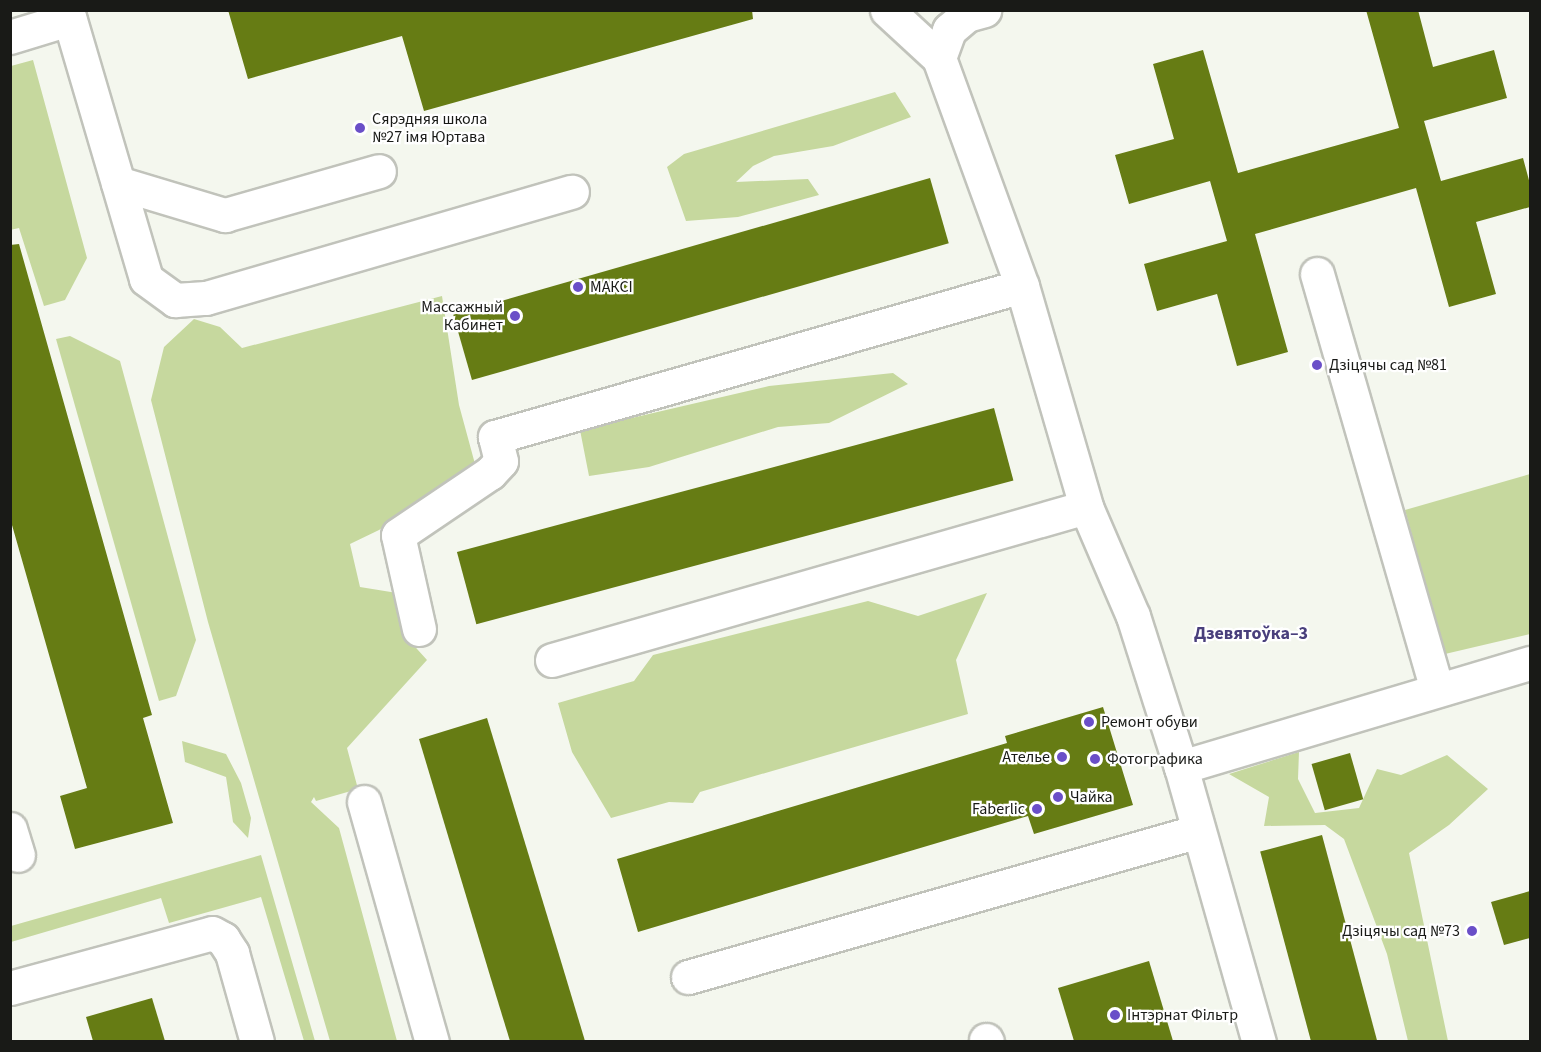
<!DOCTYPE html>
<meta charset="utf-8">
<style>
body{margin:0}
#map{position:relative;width:1541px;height:1052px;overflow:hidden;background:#f4f7ee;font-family:"Source Sans 3",sans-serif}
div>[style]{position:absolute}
.green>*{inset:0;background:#c6d89e}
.building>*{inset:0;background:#667c14;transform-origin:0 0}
.roads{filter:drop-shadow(2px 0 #c1c3bb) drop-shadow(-2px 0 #c1c3bb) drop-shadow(0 2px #c1c3bb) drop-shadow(0 -2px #c1c3bb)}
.minor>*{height:33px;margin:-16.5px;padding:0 16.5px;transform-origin:16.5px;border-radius:16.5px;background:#fff}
.dots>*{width:16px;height:16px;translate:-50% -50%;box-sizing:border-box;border:3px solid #fff;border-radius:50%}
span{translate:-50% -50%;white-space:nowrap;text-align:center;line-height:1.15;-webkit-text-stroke:4.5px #fff;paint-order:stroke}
.poi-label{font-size:16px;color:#191a17}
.left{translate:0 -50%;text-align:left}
.right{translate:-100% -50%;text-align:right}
.neighbourhood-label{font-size:18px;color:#493f7c;font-weight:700}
.frame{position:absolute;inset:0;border:12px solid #191a17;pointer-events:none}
</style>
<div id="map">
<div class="green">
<div style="clip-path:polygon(33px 60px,87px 258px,65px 300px,44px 306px,19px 228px,10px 230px,11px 66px)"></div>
<div style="clip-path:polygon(895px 92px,911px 117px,833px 146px,774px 156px,753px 166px,736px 182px,808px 179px,819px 195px,738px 217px,686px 221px,667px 167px,684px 154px)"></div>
<div style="clip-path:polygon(442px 296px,459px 405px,475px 464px,379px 530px,350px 544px,360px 587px,397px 593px,408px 639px,427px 660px,347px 748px,358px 789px,316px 801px,314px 797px,311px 802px,339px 828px,397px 1041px,330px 1041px,208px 622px,151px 400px,164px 347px,194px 319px,220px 327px,242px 348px)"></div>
<div style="clip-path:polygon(70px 336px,120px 361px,196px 640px,176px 696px,159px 701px,56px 339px)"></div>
<div style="clip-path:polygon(893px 373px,908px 384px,829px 423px,778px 427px,649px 467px,589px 476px,580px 430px,769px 386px)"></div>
<div style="clip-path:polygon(1530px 474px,1530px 634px,1445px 654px,1405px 510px)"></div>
<div style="clip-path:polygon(987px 593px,956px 660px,968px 714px,700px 792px,693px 803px,669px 802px,611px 818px,572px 752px,558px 703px,634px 681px,653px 655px,868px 601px,918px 616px)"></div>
<div style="clip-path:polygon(182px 741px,226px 754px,241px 783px,251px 818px,248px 838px,233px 822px,226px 777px,185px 762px)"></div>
<div style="clip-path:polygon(1299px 752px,1298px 779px,1315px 813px,1359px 808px,1377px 769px,1401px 775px,1447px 755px,1488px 789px,1449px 825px,1409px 853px,1448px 1041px,1408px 1041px,1387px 954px,1344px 839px,1325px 825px,1264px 826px,1269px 797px,1229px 774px)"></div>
<div style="clip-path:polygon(261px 855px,315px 1041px,304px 1041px,261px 897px,169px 923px,161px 898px,11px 942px,11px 926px)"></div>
</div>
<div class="building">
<div style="clip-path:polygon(228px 10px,752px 10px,753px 19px,424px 111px,402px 36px,248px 79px)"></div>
<div style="clip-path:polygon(1366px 10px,1418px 10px,1433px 67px,1494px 50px,1507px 98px,1424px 121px,1441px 181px,1523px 158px,1530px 184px,1530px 207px,1476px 222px,1496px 294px,1449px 307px,1416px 188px,1255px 234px,1288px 352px,1237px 366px,1217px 294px,1157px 311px,1144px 264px,1227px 241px,1210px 181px,1129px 204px,1115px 155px,1174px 139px,1153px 64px,1203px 50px,1238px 173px,1399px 128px)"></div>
<div style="left:930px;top:178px;width:68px;height:496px;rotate:74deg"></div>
<div style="clip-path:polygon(19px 244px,152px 715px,143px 718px,173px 823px,75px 849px,60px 796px,87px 788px,10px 518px,10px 245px)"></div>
<div style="left:994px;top:408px;width:75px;height:556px;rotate:75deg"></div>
<div style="clip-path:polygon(1103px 707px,1133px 805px,1034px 834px,1028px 816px,638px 932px,617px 859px,1007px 743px,1005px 736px)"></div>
<div style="clip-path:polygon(487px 718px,560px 958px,585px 1041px,510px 1041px,491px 979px,419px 739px)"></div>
<div style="left:1350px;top:753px;width:48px;height:40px;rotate:74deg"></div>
<div style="left:1322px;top:835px;width:214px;height:64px;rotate:75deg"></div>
<div style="clip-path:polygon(1530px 891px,1530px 938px,1504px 945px,1491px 902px)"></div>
<div style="clip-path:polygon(1149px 961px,1173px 1041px,1074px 1041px,1058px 988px)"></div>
<div style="clip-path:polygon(152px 998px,165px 1041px,93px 1041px,86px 1017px)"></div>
</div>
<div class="roads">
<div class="minor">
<div style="left:67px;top:10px;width:280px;rotate:73.6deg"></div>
<div style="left:146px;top:279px;width:36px;rotate:36deg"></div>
<div style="left:175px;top:300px;width:31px;rotate:-4deg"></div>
<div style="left:206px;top:298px;width:381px;rotate:-16.2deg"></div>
<div style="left:887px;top:10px;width:71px;rotate:42.7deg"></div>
<div style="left:939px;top:58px;width:243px;rotate:70deg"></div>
<div style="left:1022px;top:286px;width:230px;rotate:73.8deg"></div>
<div style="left:1086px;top:507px;width:119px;rotate:66.7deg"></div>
<div style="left:1133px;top:616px;width:158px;rotate:72.4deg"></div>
<div style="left:1181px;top:767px;width:286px;rotate:74.2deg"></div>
<div style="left:10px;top:37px;width:62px;rotate:-17deg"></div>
<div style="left:939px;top:58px;width:30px;rotate:-70deg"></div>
<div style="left:949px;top:30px;width:23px;rotate:-40deg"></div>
<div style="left:967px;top:15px;width:18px;rotate:-16deg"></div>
<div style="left:118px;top:183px;width:112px;rotate:16.7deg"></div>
<div style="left:225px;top:215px;width:160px;rotate:-15.9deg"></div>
<div style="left:1317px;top:274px;width:432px;rotate:73.9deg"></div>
<div style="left:419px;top:629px;width:96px;rotate:-102.6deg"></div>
<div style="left:398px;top:535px;width:111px;rotate:-34deg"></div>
<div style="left:490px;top:473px;width:16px;rotate:-47deg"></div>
<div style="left:501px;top:461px;width:25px;rotate:-104deg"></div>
<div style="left:495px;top:437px;width:548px;rotate:-15.99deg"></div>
<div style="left:552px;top:660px;width:555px;rotate:-15.99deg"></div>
<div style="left:1181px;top:767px;width:364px;rotate:-16.6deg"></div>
<div style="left:364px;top:802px;width:249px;rotate:74.2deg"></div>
<div style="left:10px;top:829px;width:27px;rotate:73deg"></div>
<div style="left:688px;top:977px;width:531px;rotate:-15.95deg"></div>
<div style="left:10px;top:988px;width:209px;rotate:-15.2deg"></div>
<div style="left:212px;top:933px;width:13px;rotate:29deg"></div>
<div style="left:223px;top:939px;width:17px;rotate:57deg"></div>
<div style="left:232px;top:953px;width:92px;rotate:74.3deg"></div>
<div style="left:986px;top:1040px;width:2px;rotate:63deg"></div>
</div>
</div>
<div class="dots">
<div style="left:360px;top:128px;background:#6a4fc8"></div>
<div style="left:578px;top:287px;background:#6a4fc8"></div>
<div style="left:515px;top:316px;background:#6a4fc8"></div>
<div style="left:1317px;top:365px;background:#6a4fc8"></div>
<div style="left:1089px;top:722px;background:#6a4fc8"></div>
<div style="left:1062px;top:757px;background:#6a4fc8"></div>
<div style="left:1095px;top:759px;background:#6a4fc8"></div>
<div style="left:1058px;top:797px;background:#6a4fc8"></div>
<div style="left:1037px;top:809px;background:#6a4fc8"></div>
<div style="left:1472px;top:931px;background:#6a4fc8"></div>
<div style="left:1115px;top:1015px;background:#6a4fc8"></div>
</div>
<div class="poi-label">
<span class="left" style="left:372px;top:128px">Сярэдняя школа<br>№27 імя Юртава</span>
<span class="left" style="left:590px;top:287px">МАКСІ</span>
<span class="right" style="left:503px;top:316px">Массажный<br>Кабинет</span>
<span class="left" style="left:1329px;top:365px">Дзіцячы сад №81</span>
<span class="left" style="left:1101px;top:722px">Ремонт обуви</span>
<span class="right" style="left:1050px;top:757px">Ателье</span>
<span class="left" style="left:1107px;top:759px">Фотографика</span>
<span class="left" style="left:1070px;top:797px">Чайка</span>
<span class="right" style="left:1025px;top:809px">Faberlic</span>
<span class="right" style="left:1460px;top:931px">Дзіцячы сад №73</span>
<span class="left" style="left:1127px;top:1015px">Інтэрнат Фільтр</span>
</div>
<div class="neighbourhood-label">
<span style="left:1251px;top:634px">Дзевятоўка–3</span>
</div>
<div class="frame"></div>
</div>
